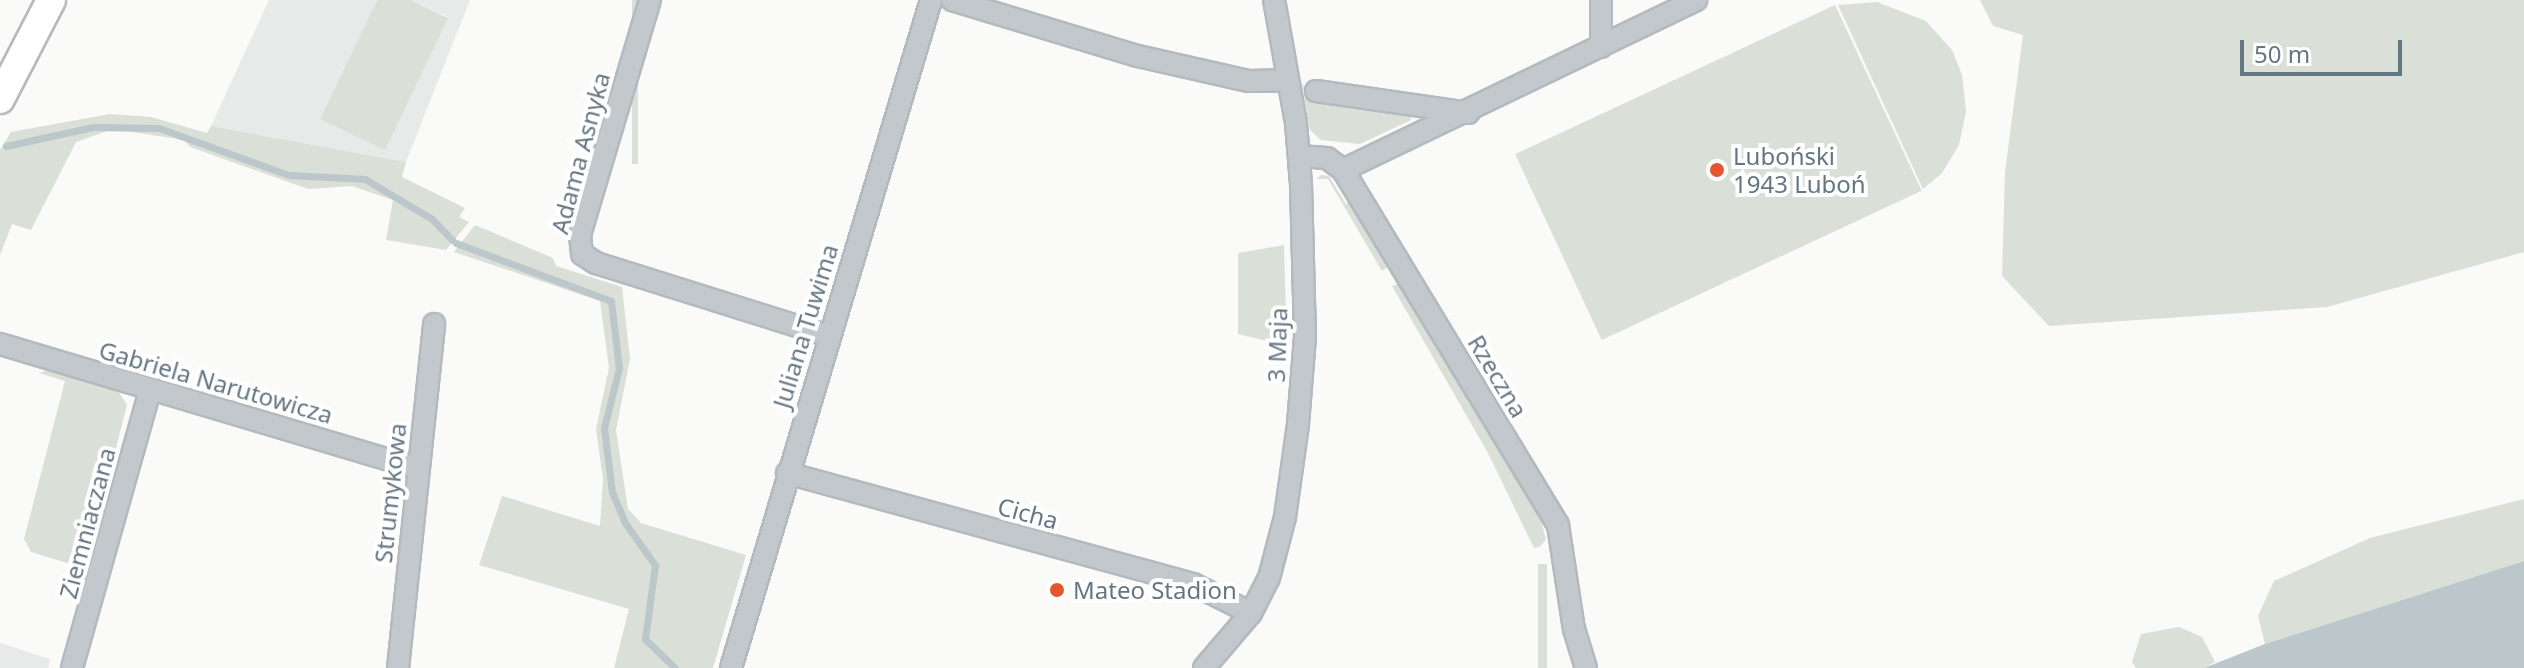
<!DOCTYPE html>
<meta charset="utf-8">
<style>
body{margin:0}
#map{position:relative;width:2524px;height:668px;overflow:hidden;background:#fafaf8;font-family:"Noto Sans",sans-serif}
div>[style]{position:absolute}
.built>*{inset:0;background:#e8e9e9}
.green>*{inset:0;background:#dadfd7;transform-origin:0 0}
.water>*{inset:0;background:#bbc7cb}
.stream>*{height:7px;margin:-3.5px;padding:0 3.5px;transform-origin:3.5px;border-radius:3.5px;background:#bbc7cb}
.roads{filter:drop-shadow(2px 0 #b3babf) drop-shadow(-2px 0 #b3babf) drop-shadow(0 2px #b3babf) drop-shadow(0 -2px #b3babf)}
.street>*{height:20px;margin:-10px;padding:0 10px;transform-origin:10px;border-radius:10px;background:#c3c8cc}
.secondary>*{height:28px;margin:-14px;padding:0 14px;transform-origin:14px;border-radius:14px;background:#fff}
.dots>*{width:22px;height:22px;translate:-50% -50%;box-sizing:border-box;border:4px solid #fff;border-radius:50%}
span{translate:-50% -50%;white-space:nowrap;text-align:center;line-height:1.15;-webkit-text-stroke:8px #fff;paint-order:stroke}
.street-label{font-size:24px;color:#657683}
.poi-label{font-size:24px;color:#657683}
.left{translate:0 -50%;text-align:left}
.scale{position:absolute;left:2240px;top:40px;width:162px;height:36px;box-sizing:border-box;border:4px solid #657683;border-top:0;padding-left:10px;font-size:24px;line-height:28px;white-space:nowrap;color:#657683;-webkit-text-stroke:6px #fff;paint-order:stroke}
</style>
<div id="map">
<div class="built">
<div style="clip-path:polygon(269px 0,377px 0,320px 119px,448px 17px,411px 0,470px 0,406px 162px,211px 126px)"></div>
<div style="clip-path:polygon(0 643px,50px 659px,48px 668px,0 668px)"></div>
</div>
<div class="green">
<div style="clip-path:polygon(377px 0,411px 0,448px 18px,385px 150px,320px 119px)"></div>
<div style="left:632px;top:0;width:6px;height:164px"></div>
<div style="clip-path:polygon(1980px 0,2524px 0,2524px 252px,2327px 307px,2049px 326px,2002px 276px,2005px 172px,2023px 35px,1993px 26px)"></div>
<div style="clip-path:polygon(1877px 2px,1926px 21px,1952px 50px,1962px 75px,1966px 112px,1959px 145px,1942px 173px,1923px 189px,1838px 5px)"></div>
<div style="left:1835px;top:5px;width:205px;height:353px;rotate:65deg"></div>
<div style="clip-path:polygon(1302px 83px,1314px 100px,1411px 112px,1411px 120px,1360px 144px,1321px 140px,1310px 130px)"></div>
<div style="clip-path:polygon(110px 114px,151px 117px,207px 133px,211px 126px,406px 162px,402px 177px,465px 208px,459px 217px,469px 222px,446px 250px,386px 240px,393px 200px,352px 186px,308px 189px,190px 147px,184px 140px,113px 129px,76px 142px,31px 230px,12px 224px,0 255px,0 150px,11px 132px)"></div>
<div style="clip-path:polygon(1321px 175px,1329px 176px,1346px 204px,1350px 201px,1389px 266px,1382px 271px,1328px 179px,1317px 179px)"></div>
<div style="clip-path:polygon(475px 225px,553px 258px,556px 266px,622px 287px,630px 359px,616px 430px,628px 509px,641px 523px,746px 555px,713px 668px,614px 668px,629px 609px,479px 565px,502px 496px,600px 526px,603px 479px,596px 429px,609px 368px,600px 301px,454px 252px)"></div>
<div style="clip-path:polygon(1284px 245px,1286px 316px,1284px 345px,1238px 334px,1238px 253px)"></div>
<div style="clip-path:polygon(1399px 283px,1541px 520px,1546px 540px,1539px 547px,1534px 548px,1488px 453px,1392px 286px)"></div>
<div style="clip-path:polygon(51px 369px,117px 389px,127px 405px,90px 549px,67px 563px,31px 552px,24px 539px,65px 381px,39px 373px)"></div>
<div style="clip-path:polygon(2524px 499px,2524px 561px,2265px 644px,2258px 616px,2274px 581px,2370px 538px)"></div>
<div style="left:1538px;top:564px;width:9px;height:106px"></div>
<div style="clip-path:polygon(2179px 627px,2202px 637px,2215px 662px,2204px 668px,2136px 668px,2132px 662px,2141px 634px)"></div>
</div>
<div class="water">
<div style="clip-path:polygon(2524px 561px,2524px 668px,2204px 668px,2265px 644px)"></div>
</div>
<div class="stream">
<div style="left:6px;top:146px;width:89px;rotate:-12.3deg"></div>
<div style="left:93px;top:127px;width:66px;rotate:0.9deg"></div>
<div style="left:159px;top:128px;width:138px;rotate:19.9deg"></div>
<div style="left:289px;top:175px;width:76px;rotate:3deg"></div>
<div style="left:365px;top:179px;width:78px;rotate:30.8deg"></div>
<div style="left:432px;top:219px;width:29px;rotate:46deg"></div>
<div style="left:456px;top:243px;width:165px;rotate:20.5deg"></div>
<div style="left:611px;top:301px;width:67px;rotate:83.2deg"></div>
<div style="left:619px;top:368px;width:62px;rotate:104deg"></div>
<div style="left:604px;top:428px;width:64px;rotate:82.9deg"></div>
<div style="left:612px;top:492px;width:34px;rotate:67deg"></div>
<div style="left:625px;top:523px;width:52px;rotate:54.5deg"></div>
<div style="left:655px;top:565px;width:75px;rotate:97.7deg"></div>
<div style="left:645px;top:639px;width:42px;rotate:44deg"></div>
</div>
<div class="roads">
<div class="street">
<div style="left:650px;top:0;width:245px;rotate:106.6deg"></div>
<div style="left:580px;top:235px;width:19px;rotate:84deg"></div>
<div style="left:582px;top:254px;width:17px;rotate:33deg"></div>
<div style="left:596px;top:263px;width:244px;rotate:17.4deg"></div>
<div style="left:952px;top:0;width:194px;rotate:16.8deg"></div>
<div style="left:1138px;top:56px;width:113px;rotate:12.8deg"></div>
<div style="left:1248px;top:81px;width:39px;rotate:-1deg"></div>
<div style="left:1601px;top:0;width:47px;rotate:90deg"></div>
<div style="left:1316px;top:91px;width:154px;rotate:8.2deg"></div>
<div style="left:1299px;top:156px;width:28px;rotate:4deg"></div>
<div style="left:1327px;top:158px;width:20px;rotate:37deg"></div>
<div style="left:1343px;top:170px;width:415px;rotate:58.8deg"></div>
<div style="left:1558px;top:525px;width:105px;rotate:81.3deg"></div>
<div style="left:1574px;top:629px;width:41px;rotate:72.9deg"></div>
<div style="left:1343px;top:170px;width:392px;rotate:-25.7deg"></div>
<div style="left:0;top:344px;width:436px;rotate:16.6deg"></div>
<div style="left:787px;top:473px;width:421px;rotate:15.3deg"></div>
<div style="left:1193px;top:584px;width:65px;rotate:26.6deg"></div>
<div style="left:72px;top:668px;width:289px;rotate:-74.3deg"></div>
<div style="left:398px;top:668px;width:346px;rotate:-84deg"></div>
<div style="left:731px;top:668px;width:697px;rotate:-73.33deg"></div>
<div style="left:1204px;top:668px;width:72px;rotate:-49.5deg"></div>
<div style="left:1251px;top:613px;width:39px;rotate:-63deg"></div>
<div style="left:1269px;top:578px;width:63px;rotate:-75.3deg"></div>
<div style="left:1285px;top:517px;width:94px;rotate:-82deg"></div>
<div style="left:1298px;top:424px;width:87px;rotate:-85.4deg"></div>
<div style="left:1305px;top:337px;width:153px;rotate:-91.5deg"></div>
<div style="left:1301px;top:184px;width:61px;rotate:-94.7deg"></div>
<div style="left:1296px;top:123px;width:125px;rotate:-100.1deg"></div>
</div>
<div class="secondary">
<div style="left:0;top:99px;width:111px;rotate:-62.7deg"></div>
</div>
</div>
<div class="dots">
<div style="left:1717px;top:170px;background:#e4572e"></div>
<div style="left:1057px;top:590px;background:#e4572e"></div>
</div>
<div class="street-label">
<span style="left:580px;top:153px;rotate:-75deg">Adama Asnyka</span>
<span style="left:805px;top:326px;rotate:-73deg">Juliana Tuwima</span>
<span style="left:1277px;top:345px;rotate:-88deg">3 Maja</span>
<span style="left:1498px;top:376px;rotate:59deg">Rzeczna</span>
<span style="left:216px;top:382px;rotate:16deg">Gabriela Narutowicza</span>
<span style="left:390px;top:493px;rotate:-84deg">Strumykowa</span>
<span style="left:1028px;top:513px;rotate:15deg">Cicha</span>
<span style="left:87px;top:523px;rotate:-75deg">Ziemniaczana</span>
</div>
<div class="poi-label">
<span class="left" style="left:1733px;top:170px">Luboński<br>1943 Luboń</span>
<span class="left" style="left:1073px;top:590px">Mateo Stadion</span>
</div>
<div class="scale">50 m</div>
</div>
